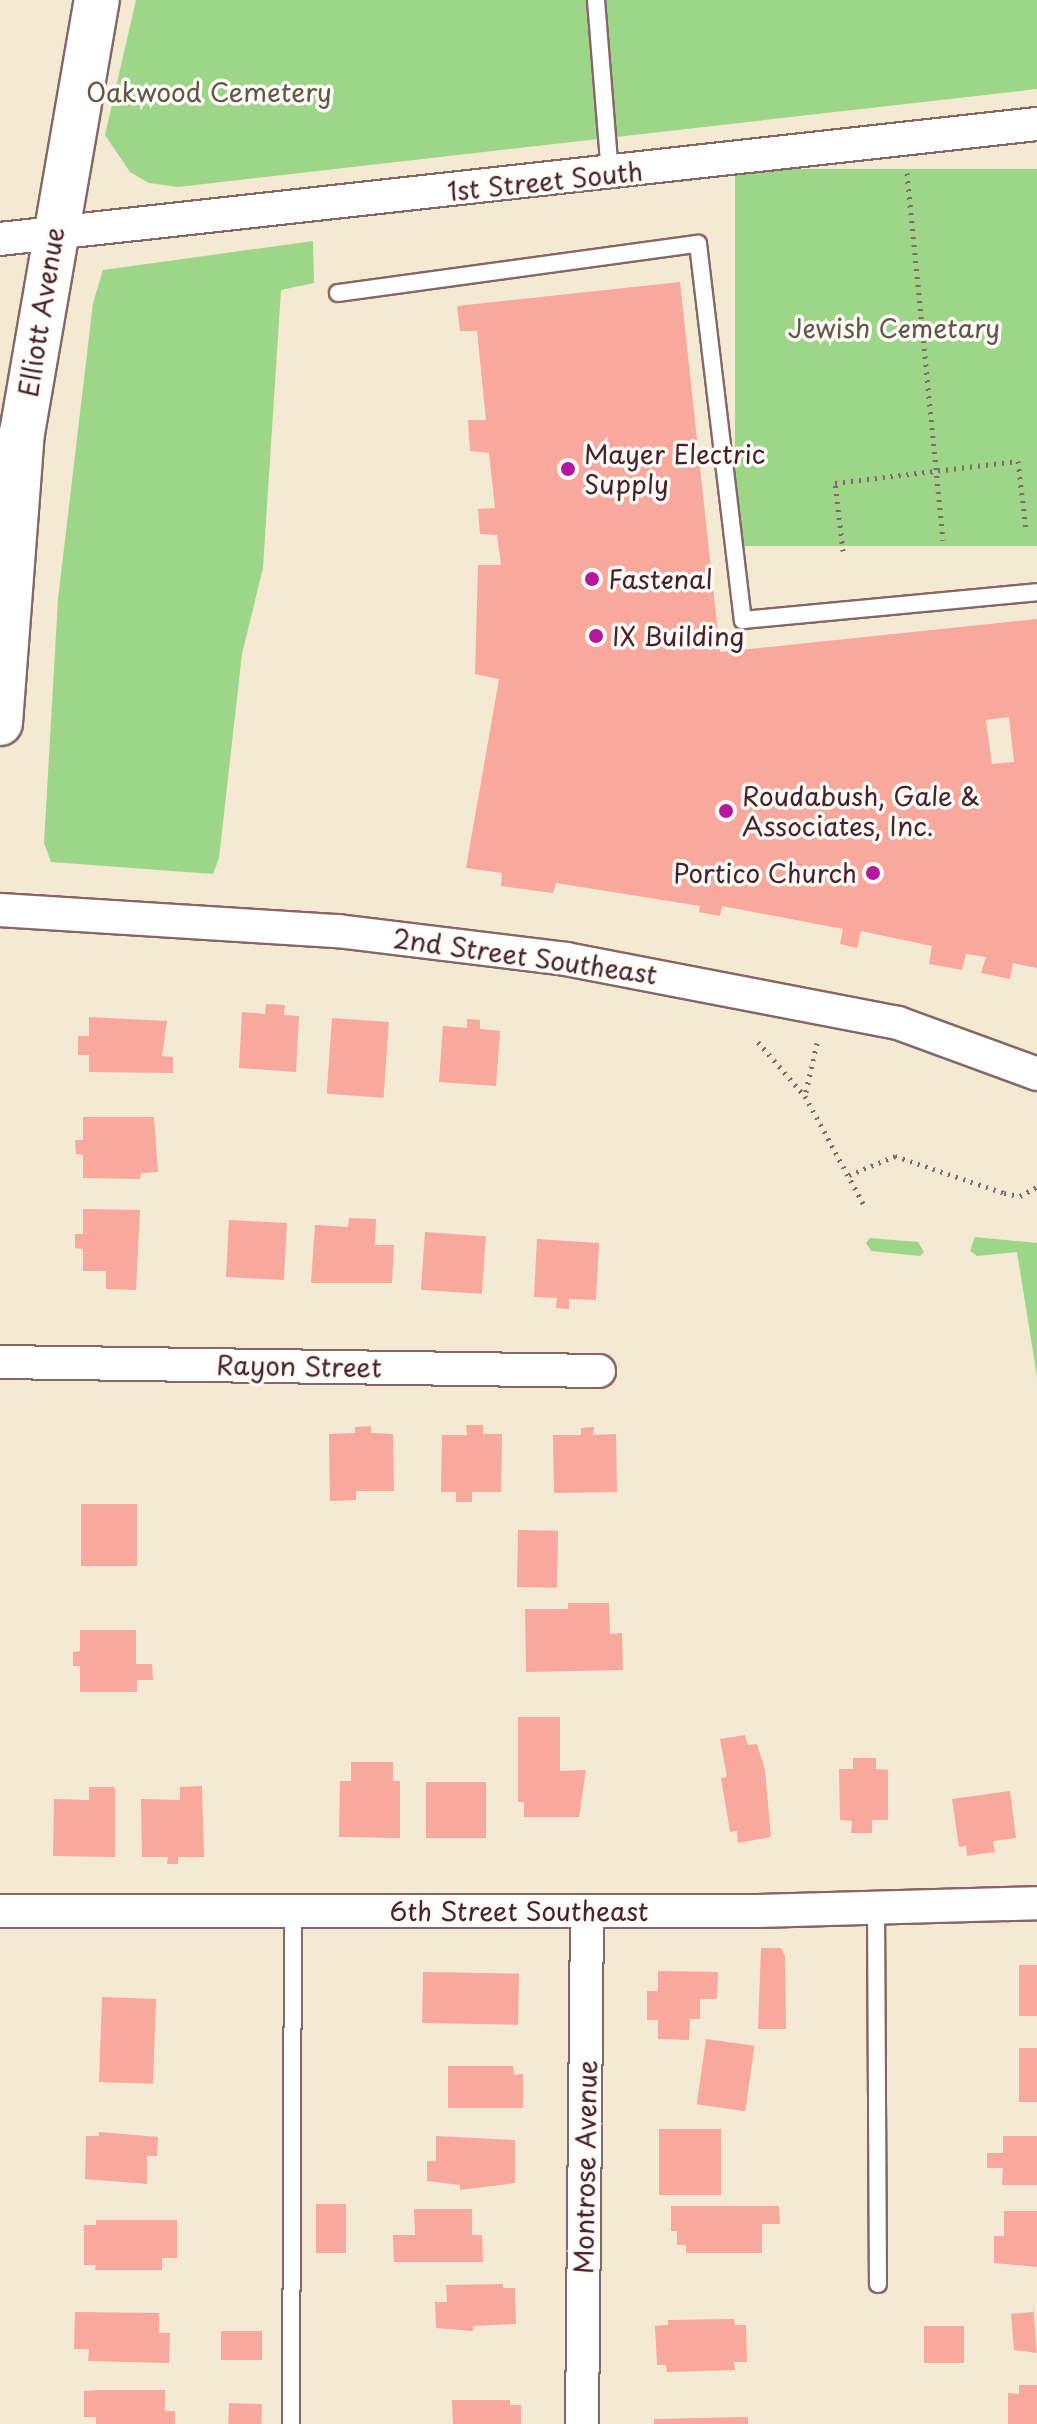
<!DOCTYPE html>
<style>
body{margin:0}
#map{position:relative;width:1037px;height:2424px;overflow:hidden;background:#f4e9d3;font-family:"Playpen Sans",sans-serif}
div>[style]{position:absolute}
.green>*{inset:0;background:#9ed689;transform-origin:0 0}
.building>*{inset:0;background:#f8a89c;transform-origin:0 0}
.path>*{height:5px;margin-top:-2.5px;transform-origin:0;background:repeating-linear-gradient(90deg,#866666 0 2px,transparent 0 8px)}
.roads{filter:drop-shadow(2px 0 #866666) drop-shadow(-2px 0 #866666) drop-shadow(0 2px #866666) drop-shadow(0 -2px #866666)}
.lane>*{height:16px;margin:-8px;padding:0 8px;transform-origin:8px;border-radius:8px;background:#fff}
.street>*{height:32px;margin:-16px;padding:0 16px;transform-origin:16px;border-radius:16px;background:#fff}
.secondary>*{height:44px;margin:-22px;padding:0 22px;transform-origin:22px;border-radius:22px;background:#fff}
.dots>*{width:22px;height:22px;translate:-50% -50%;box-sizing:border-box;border:4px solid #fdfcf7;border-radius:50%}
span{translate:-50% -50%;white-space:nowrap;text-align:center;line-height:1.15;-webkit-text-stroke:7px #fdfcf7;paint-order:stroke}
.park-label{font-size:26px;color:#635647}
.street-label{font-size:26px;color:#4a1f2b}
.poi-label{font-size:26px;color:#4a1f2b}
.left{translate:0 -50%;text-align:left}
.right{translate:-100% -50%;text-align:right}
</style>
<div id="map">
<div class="green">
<div style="clip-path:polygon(136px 0,1037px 0,1037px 89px,178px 187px,149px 183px,130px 172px,105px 135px)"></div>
<div style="left:1037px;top:169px;width:377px;height:302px;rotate:90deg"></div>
<div style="clip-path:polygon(313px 241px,314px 283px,281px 290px,263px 568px,242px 654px,219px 858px,213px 874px,51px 862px,44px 843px,58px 599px,93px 303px,103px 270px)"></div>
<div style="clip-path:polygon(975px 1237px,1037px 1243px,1037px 1377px,1017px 1252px,977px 1256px,970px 1251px)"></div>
<div style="clip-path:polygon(870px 1238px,918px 1242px,924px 1252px,920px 1256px,871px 1251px,866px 1243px)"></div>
</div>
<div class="building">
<div style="clip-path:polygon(evenodd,680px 282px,720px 652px,1037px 619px,1037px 968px,1013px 963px,1010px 979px,981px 973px,986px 957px,966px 954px,962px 970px,929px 964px,932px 946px,861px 931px,857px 948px,840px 944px,843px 929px,722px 906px,720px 916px,699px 912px,700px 906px,556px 883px,553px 893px,501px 886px,502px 873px,466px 868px,499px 679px,475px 674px,478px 565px,501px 565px,497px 535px,480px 534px,478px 509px,495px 508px,489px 453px,470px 451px,468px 420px,486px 420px,477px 331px,460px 331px,457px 306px,680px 282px,1009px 717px,1014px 762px,992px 764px,986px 720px,1009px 717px)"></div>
<div style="clip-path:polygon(266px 1004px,285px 1005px,284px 1015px,299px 1016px,296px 1072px,239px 1068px,242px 1012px,265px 1014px)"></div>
<div style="clip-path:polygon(89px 1017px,167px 1021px,162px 1056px,173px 1057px,173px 1073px,89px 1072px,89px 1055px,78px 1055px,78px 1036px,89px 1036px)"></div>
<div style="left:332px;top:1018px;width:57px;height:76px;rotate:4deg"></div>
<div style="clip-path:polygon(467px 1019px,480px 1020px,480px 1029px,500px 1031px,496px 1086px,439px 1082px,443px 1026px,467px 1028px)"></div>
<div style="clip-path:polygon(83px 1117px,154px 1117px,158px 1172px,141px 1173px,140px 1179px,83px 1178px,83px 1155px,76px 1154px,75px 1140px,83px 1140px)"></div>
<div style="clip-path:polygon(83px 1209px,140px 1210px,136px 1290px,106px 1289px,106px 1271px,83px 1271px,83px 1249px,75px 1248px,75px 1234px,83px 1234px)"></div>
<div style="clip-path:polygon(349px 1218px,376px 1219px,375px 1245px,394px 1245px,392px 1283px,311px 1283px,315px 1225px,348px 1227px)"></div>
<div style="left:229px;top:1220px;width:58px;height:57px;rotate:3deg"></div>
<div style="left:425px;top:1232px;width:61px;height:58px;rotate:4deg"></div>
<div style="clip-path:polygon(537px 1239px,599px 1243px,596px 1300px,569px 1299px,569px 1309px,556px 1308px,557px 1298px,534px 1297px)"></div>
<div style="clip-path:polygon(466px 1425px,483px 1425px,483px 1434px,502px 1434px,501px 1492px,472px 1492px,472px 1502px,456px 1502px,456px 1492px,441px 1492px,442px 1435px,467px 1435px)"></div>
<div style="clip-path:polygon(371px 1426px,371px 1433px,393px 1434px,394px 1491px,356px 1491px,356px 1500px,330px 1501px,329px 1434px,355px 1433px,355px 1427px)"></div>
<div style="clip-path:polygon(594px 1427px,593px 1435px,616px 1434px,617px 1492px,554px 1493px,553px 1435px,581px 1435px,581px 1428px)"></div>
<div style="left:81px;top:1504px;width:56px;height:62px"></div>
<div style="left:518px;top:1530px;width:40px;height:57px;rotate:1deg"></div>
<div style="clip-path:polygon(568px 1603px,609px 1603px,610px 1634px,622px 1633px,623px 1670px,526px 1672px,525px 1609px,568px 1609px)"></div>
<div style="clip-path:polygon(80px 1630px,136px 1630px,136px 1664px,152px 1664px,153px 1680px,137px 1680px,137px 1692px,80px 1692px,80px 1666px,73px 1666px,73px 1652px,80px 1651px)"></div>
<div style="clip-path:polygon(518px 1717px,560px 1717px,560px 1771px,586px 1770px,579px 1817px,524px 1817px,524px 1802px,518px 1802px)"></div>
<div style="clip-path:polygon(745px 1735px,748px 1745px,757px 1744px,765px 1770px,771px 1837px,738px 1843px,737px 1831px,730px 1832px,721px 1778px,727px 1777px,720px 1739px)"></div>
<div style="clip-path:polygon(853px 1758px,876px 1758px,876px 1769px,888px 1770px,888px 1820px,872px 1820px,872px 1833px,851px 1833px,852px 1821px,840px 1820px,839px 1769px,853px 1769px)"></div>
<div style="clip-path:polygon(351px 1762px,393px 1762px,393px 1781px,400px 1781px,400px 1838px,339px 1837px,340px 1781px,351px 1781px)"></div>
<div style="left:426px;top:1782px;width:60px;height:56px"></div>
<div style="clip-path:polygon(202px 1786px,204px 1857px,178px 1857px,178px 1864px,167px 1864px,168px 1857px,142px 1857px,141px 1799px,180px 1800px,180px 1787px)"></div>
<div style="clip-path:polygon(89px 1787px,115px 1787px,115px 1857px,53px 1856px,54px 1799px,89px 1800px)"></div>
<div style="clip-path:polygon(1010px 1791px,1016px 1838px,993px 1841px,995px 1852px,967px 1856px,966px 1846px,959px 1847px,952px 1799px)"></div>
<div style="clip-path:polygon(761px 1948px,781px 1948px,785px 1956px,786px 2029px,758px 2029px)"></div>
<div style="left:1019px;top:1965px;width:18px;height:51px"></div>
<div style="clip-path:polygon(658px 1971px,718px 1972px,717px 1999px,700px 1999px,700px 2019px,690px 2019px,689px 2040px,658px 2039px,658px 2020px,647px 2020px,647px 1991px,658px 1991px)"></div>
<div style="left:423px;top:1972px;width:96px;height:51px;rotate:1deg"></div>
<div style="left:102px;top:1997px;width:54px;height:85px;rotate:2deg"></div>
<div style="left:706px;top:2039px;width:49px;height:66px;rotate:8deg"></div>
<div style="left:1019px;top:2048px;width:18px;height:54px"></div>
<div style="clip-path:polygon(448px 2066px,513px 2066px,514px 2075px,523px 2074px,523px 2108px,448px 2108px)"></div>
<div style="left:659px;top:2129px;width:62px;height:66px"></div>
<div style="clip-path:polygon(99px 2132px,158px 2137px,157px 2156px,147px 2156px,147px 2184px,85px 2179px,86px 2136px,99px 2136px)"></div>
<div style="clip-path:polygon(436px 2136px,515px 2140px,515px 2183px,460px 2190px,460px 2185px,427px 2181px,427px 2161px,436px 2161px)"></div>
<div style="clip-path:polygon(1003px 2136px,1037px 2136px,1037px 2185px,1002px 2185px,1003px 2168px,987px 2168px,987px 2153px,1003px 2153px)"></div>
<div style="left:316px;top:2204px;width:30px;height:49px"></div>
<div style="clip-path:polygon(671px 2206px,779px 2206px,780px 2224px,762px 2224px,762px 2253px,686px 2253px,686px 2245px,677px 2245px,677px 2231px,671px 2231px)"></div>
<div style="clip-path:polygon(414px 2209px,472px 2209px,472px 2235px,482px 2235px,483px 2262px,394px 2262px,393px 2235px,415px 2235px)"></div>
<div style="clip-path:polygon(1004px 2211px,1037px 2211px,1037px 2267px,994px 2263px,994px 2236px,1004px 2236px)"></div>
<div style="clip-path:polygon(96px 2220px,177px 2220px,177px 2258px,162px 2258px,162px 2270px,95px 2270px,96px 2265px,84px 2265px,84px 2225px,96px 2225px)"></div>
<div style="clip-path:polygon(503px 2284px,503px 2288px,515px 2288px,516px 2324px,473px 2326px,473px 2331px,436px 2328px,435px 2302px,447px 2302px,446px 2285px)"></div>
<div style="clip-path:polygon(1033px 2304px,1037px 2353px,1014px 2350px,1011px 2314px,1033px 2312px)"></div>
<div style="clip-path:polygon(75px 2312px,159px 2313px,159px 2333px,170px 2333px,169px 2363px,88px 2361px,89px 2349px,74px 2349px)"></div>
<div style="clip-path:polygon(734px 2319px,735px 2325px,746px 2325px,747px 2362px,734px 2362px,735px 2370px,667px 2372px,666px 2365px,657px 2365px,655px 2326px,668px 2325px,668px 2320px)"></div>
<div style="left:924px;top:2326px;width:40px;height:37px"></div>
<div style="left:221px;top:2331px;width:41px;height:29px"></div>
<div style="clip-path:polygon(1019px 2385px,1037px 2385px,1037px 2424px,1008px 2424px,1008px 2393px,1019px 2394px)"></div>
<div style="clip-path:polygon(97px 2390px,165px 2390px,165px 2411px,175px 2411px,175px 2424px,96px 2424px,96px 2417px,84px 2417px,84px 2391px)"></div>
<div style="clip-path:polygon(452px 2400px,510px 2400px,510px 2405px,521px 2405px,521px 2424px,453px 2424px)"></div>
<div style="left:229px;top:2403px;width:33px;height:21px;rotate:2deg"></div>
<div style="clip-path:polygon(748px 2417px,748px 2424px,654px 2424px,654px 2419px)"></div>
</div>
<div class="path">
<div style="left:907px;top:173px;width:369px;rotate:84.4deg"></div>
<div style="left:843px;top:551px;width:68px;rotate:-96.7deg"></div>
<div style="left:835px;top:483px;width:184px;rotate:-6.9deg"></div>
<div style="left:1018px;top:461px;width:68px;rotate:83.3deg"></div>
<div style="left:758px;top:1042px;width:70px;rotate:49deg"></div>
<div style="left:817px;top:1043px;width:54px;rotate:102.8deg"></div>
<div style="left:805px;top:1096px;width:124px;rotate:61.6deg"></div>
<div style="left:849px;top:1175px;width:50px;rotate:-22.4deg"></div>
<div style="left:895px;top:1156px;width:115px;rotate:18.7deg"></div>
<div style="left:1004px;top:1193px;width:16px;rotate:11deg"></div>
<div style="left:1020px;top:1196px;width:19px;rotate:-28deg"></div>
</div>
<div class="roads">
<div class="lane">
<div style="left:596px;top:0;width:175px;rotate:85.4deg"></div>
<div style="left:338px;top:293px;width:363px;rotate:-7.8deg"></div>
<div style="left:698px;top:244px;width:379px;rotate:83.2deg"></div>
<div style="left:743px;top:620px;width:295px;rotate:-5.4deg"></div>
<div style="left:876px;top:1908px;width:376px;rotate:89.7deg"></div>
<div style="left:291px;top:2424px;width:511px;rotate:-89.78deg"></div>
</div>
<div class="street">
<div style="left:0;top:239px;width:1043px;rotate:-6.33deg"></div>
<div style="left:0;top:910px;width:339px;rotate:3.6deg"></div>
<div style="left:338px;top:931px;width:230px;rotate:7deg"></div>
<div style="left:566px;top:959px;width:338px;rotate:10.9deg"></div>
<div style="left:898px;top:1023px;width:148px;rotate:20.1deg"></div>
<div style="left:0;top:1362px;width:599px;rotate:0.86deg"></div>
<div style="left:0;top:1911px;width:758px"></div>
<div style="left:758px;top:1911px;width:279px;rotate:-1.6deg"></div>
<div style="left:582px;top:2424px;width:513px;rotate:-89.44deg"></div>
</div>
<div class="secondary">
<div style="left:0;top:723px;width:291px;rotate:-85.7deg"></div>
<div style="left:22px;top:433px;width:439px;rotate:-80.2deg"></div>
</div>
</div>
<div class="dots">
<div style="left:568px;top:469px;background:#b5179e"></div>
<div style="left:592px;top:579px;background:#b5179e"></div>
<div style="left:596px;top:636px;background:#b5179e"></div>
<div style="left:726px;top:811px;background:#b5179e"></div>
<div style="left:873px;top:873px;background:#b5179e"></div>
</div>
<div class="park-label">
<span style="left:209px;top:92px">Oakwood Cemetery</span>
<span style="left:894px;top:328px">Jewish Cemetary</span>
</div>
<div class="street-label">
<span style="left:545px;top:181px;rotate:-6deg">1st Street South</span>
<span style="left:41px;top:312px;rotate:-81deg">Elliott Avenue</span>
<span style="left:525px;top:956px;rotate:8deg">2nd Street Southeast</span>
<span style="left:299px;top:1366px;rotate:1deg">Rayon Street</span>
<span style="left:519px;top:1911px">6th Street Southeast</span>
<span style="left:585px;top:2167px;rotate:-89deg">Montrose Avenue</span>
</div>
<div class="poi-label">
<span class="left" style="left:584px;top:469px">Mayer Electric<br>Supply</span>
<span class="left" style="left:608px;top:579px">Fastenal</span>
<span class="left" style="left:612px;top:636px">IX Building</span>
<span class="left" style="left:742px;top:811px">Roudabush, Gale &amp;<br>Associates, Inc.</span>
<span class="right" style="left:857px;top:873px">Portico Church</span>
</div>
</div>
